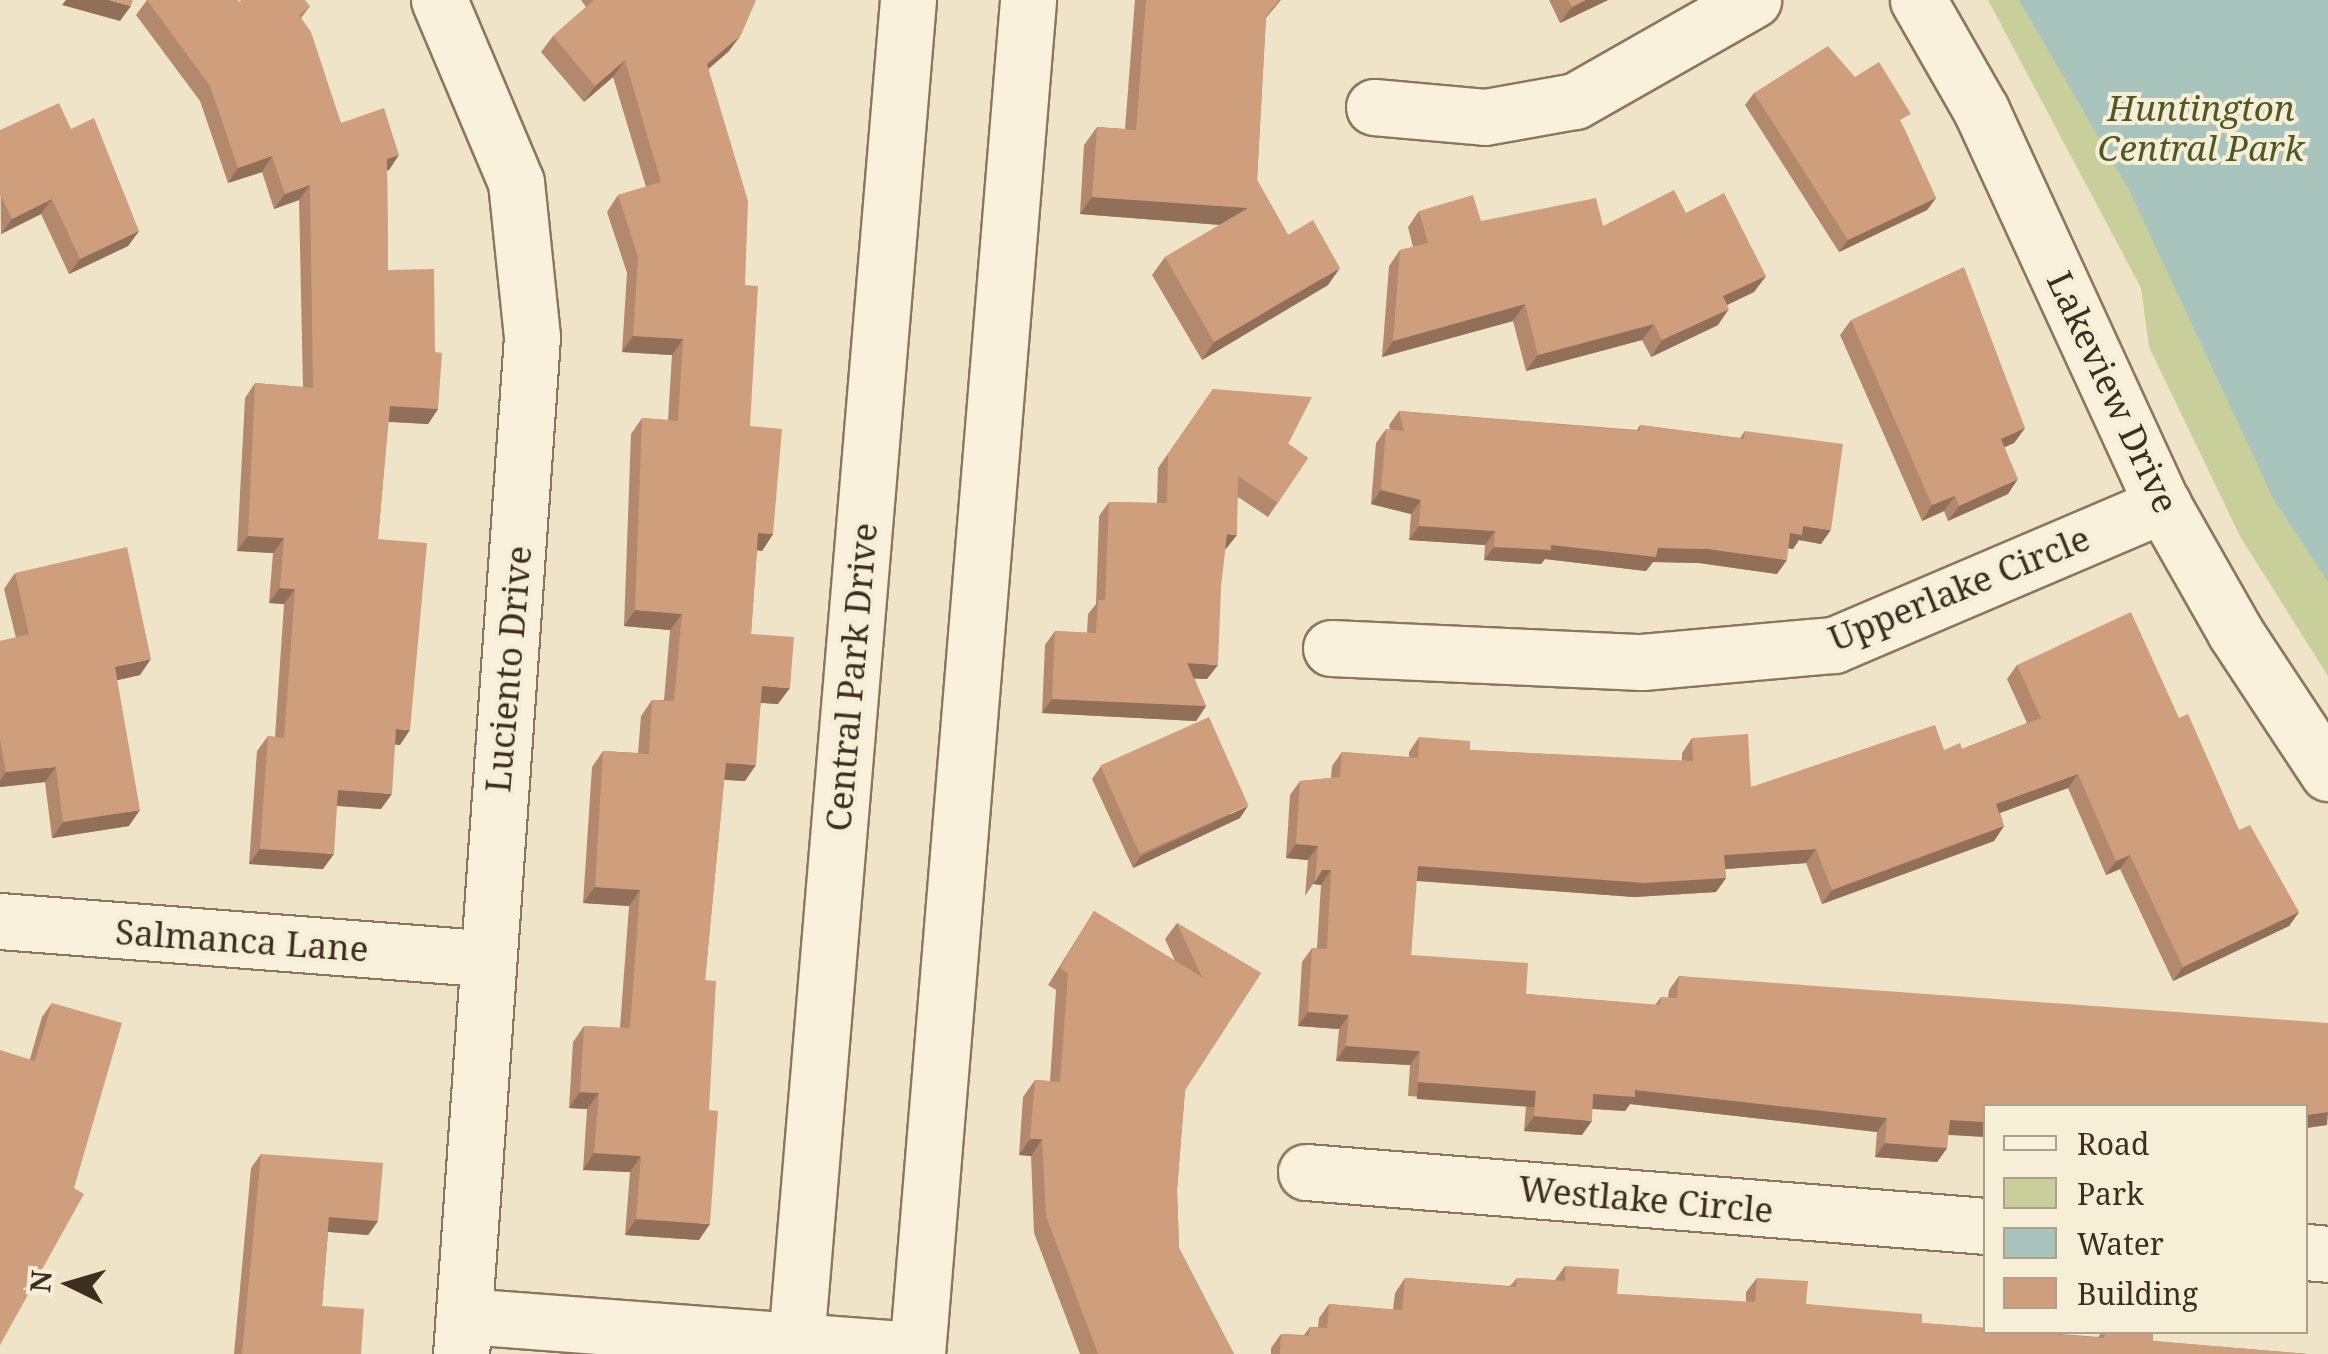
<!DOCTYPE html>
<style>
body{margin:0}
#map{position:relative;width:2328px;height:1354px;overflow:hidden;background:#f0e4c8;font-family:"Noto Serif",serif}
div>[style]{position:absolute}
.green>*{inset:0;background:#c9cf9b}
.water>*{inset:0;background:#a9c4bc}
.roads{filter:drop-shadow(2px 0 #8d765c) drop-shadow(-2px 0 #8d765c) drop-shadow(0 2px #8d765c) drop-shadow(0 -2px #8d765c)}
.minor>*{height:55px;margin:-27.5px;padding:0 27.5px;transform-origin:27.5px;border-radius:27.5px;background:#faf1dc}
.wall>*{inset:0;background:#b2896c}
.shaded-wall>*{inset:0;background:#916f58;transform-origin:0 0}
.building>*{inset:0;background:#cf9f7d;transform-origin:0 0}
span{translate:-50% -50%;white-space:nowrap;text-align:center;line-height:1.15;-webkit-text-stroke:8px #f7eed8;paint-order:stroke}
.park-label{font-size:35px;color:#4d5a26;font-style:italic}
.street-label{font-size:35px;color:#3d2e20}
.legend{position:absolute;left:1983px;top:1104px;width:325px;height:230px;box-sizing:border-box;background:#f7eed8;border:2px solid #ada18e;margin:0;padding:12px 18px;list-style:none;font-size:30px;color:#3d2e20}
.legend li{display:flex;align-items:center;gap:20px;height:50px}
.legend b{width:50px;border:2px solid #ada18e}
.north{position:absolute;left:20px;top:1234px;width:100px;height:100px;-webkit-text-stroke:8px #f7eed8;paint-order:stroke;rotate:275deg;font-size:28px;font-weight:700;line-height:40px;text-align:center;color:#3d2e20}
.north::after{content:'';display:block;margin:auto;width:35px;height:45px;background:#3d2e20;clip-path:polygon(50% 0,100% 100%,50% 72%,0 100%)}
</style>
<div id="map">
<div class="green">
<div style="clip-path:polygon(1988px 0,2328px 0,2328px 676px,2241px 538px,2149px 347px,2141px 288px)"></div>
</div>
<div class="water">
<div style="clip-path:polygon(2019px 0,2328px 0,2328px 582px,2274px 500px,2128px 188px)"></div>
</div>
<div class="roads">
<div class="minor">
<div style="left:439px;top:0;width:198px;rotate:67.1deg"></div>
<div style="left:516px;top:182px;width:156px;rotate:84.1deg"></div>
<div style="left:532px;top:337px;width:1019px;rotate:93.99deg"></div>
<div style="left:1918px;top:0;width:127px;rotate:60.2deg"></div>
<div style="left:1981px;top:110px;width:435px;rotate:65.3deg"></div>
<div style="left:2163px;top:505px;width:146px;rotate:60.4deg"></div>
<div style="left:2235px;top:632px;width:169px;rotate:56.6deg"></div>
<div style="left:1374px;top:107px;width:111px;rotate:5.1deg"></div>
<div style="left:1485px;top:117px;width:91px;rotate:-10.1deg"></div>
<div style="left:1575px;top:101px;width:205px;rotate:-29.6deg"></div>
<div style="left:1331px;top:648px;width:311px;rotate:2.6deg"></div>
<div style="left:1642px;top:662px;width:193px;rotate:-5.1deg"></div>
<div style="left:1834px;top:645px;width:358px;rotate:-23.1deg"></div>
<div style="left:0;top:921px;width:485px;rotate:4.4deg"></div>
<div style="left:1306px;top:1172px;width:682px;rotate:4.54deg"></div>
<div style="left:2306px;top:1252px;width:22px;rotate:5deg"></div>
<div style="left:464px;top:1316px;width:454px;rotate:4.3deg"></div>
<div style="left:795px;top:1354px;width:1359px;rotate:-85.23deg"></div>
<div style="left:917px;top:1354px;width:1359px;rotate:-85.31deg"></div>
</div>
</div>
<div class="wall">
<div style="clip-path:polygon(147px 0,239px 2px,310px 6px,301px 18px,341px 123px,399px 155px,387px 170px,388px 270px,435px 352px,438px 409px,428px 424px,388px 422px,378px 539px,400px 745px,395px 744px,381px 809px,337px 806px,323px 869px,249px 864px,257px 751px,268px 736px,275px 737px,284px 604px,269px 603px,273px 553px,237px 551px,245px 398px,255px 383px,303px 387px,299px 200px,274px 209px,262px 172px,228px 183px,200px 101px,136px 15px)"></div>
<div style="clip-path:polygon(581px 0,756px 0,729px 51px,708px 69px,745px 285px,750px 426px,773px 534px,762px 551px,757px 550px,751px 634px,778px 704px,761px 703px,745px 781px,724px 780px,705px 980px,699px 1240px,625px 1235px,630px 1172px,583px 1170px,587px 1109px,569px 1108px,573px 1042px,584px 1026px,620px 1028px,629px 906px,583px 903px,592px 767px,603px 751px,638px 753px,641px 716px,652px 700px,664px 700px,670px 630px,624px 626px,631px 434px,642px 418px,668px 420px,672px 355px,622px 352px,627px 273px,607px 212px,618px 195px,646px 187px,613px 77px,584px 102px,541px 52px,553px 36px,586px 7px)"></div>
<div style="clip-path:polygon(1135px 0,1281px 0,1266px 18px,1257px 180px,1288px 235px,1328px 285px,1202px 360px,1152px 275px,1165px 257px,1220px 225px,1080px 214px,1084px 145px,1097px 127px,1125px 129px)"></div>
<div style="clip-path:polygon(1549px 0,1608px 0,1560px 23px)"></div>
<div style="clip-path:polygon(1855px 77px,1903px 126px,1936px 198px,1927px 210px,1839px 252px,1745px 105px,1754px 93px)"></div>
<div style="clip-path:polygon(71px 129px,139px 231px,128px 246px,69px 274px,41px 214px,1px 234px,0 130px)"></div>
<div style="clip-path:polygon(1419px 211px,1481px 221px,1603px 226px,1686px 213px,1766px 276px,1754px 292px,1727px 305px,1718px 325px,1651px 357px,1642px 340px,1526px 371px,1513px 321px,1382px 357px,1389px 266px,1400px 250px,1413px 247px,1408px 227px)"></div>
<div style="clip-path:polygon(1851px 320px,2025px 428px,2014px 443px,2004px 447px,2008px 494px,1948px 521px,1944px 511px,1922px 521px,1840px 335px)"></div>
<div style="clip-path:polygon(1213px 389px,1308px 458px,1268px 517px,1238px 497px,1225px 549px,1207px 679px,1194px 678px,1206px 706px,1196px 721px,1042px 713px,1045px 645px,1055px 631px,1087px 633px,1088px 614px,1096px 604px,1099px 516px,1109px 502px,1157px 503px,1158px 468px)"></div>
<div style="clip-path:polygon(1399px 411px,1637px 430px,1640px 425px,1740px 438px,1745px 431px,1821px 544px,1799px 540px,1793px 549px,1788px 548px,1777px 574px,1699px 563px,1653px 562px,1646px 571px,1545px 559px,1541px 564px,1484px 560px,1485px 545px,1409px 540px,1411px 514px,1371px 504px,1376px 443px,1386px 429px,1390px 430px,1389px 425px)"></div>
<div style="clip-path:polygon(15px 573px,140px 675px,117px 680px,129px 826px,52px 838px,45px 782px,0 787px,0 641px,16px 638px,4px 589px)"></div>
<div style="clip-path:polygon(2017px 665px,2179px 718px,2239px 830px,2299px 912px,2289px 926px,2173px 981px,2120px 869px,2106px 875px,2068px 788px,2000px 813px,2004px 826px,1994px 841px,1822px 904px,1806px 863px,1725px 869px,1726px 878px,1716px 892px,1634px 897px,1416px 881px,1411px 955px,1526px 994px,1655px 1005px,1661px 997px,1668px 998px,1669px 990px,1679px 976px,2328px 1049px,2327px 1125px,2306px 1128px,2306px 1106px,1986px 1106px,1986px 1137px,1948px 1135px,1947px 1148px,1937px 1162px,1875px 1157px,1877px 1132px,1630px 1104px,1625px 1111px,1592px 1109px,1582px 1135px,1524px 1131px,1526px 1105px,1408px 1096px,1410px 1065px,1336px 1061px,1339px 1029px,1298px 1026px,1302px 962px,1312px 948px,1317px 948px,1321px 885px,1313px 884px,1305px 896px,1308px 860px,1286px 858px,1290px 795px,1300px 781px,1331px 778px,1332px 766px,1342px 752px,1409px 757px,1409px 752px,1419px 737px,1470px 750px,1682px 761px,1682px 753px,1692px 738px,1751px 787px,1944px 750px,1962px 749px,2027px 723px,2007px 679px)"></div>
<div style="clip-path:polygon(1101px 766px,1240px 818px,1133px 868px,1092px 779px)"></div>
<div style="clip-path:polygon(1094px 911px,1175px 961px,1165px 939px,1177px 923px,1261px 973px,1185px 1090px,1177px 1190px,1179px 1248px,1234px 1354px,1080px 1354px,1034px 1233px,1031px 1156px,1019px 1155px,1023px 1097px,1035px 1080px,1050px 1081px,1056px 990px,1048px 985px)"></div>
<div style="clip-path:polygon(52px 1003px,0 1345px,30px 1059px,42px 1017px)"></div>
<div style="clip-path:polygon(261px 1154px,378px 1221px,368px 1235px,328px 1232px,322px 1306px,361px 1354px,234px 1354px,251px 1168px)"></div>
<div style="clip-path:polygon(1565px 1266px,1617px 1294px,1746px 1302px,1746px 1292px,1757px 1278px,1806px 1304px,1922px 1323px,2098px 1337px,2102px 1332px,2153px 1332px,2153px 1341px,2308px 1354px,1271px 1354px,1271px 1348px,1281px 1334px,1304px 1335px,1310px 1327px,1318px 1327px,1319px 1318px,1329px 1304px,1393px 1310px,1395px 1293px,1405px 1278px,1510px 1286px,1517px 1278px,1555px 1280px)"></div>
</div>
<div class="shaded-wall">
<div style="clip-path:polygon(66px 0,109px 0,131px 6px,120px 21px,62px 5px)"></div>
<div style="clip-path:polygon(1586px 0,1608px 0,1560px 23px,1572px 7px)"></div>
<div style="clip-path:polygon(741px 35px,729px 51px,696px 80px,707px 64px)"></div>
<div style="clip-path:polygon(625px 60px,613px 77px,584px 102px,595px 86px)"></div>
<div style="clip-path:polygon(399px 155px,389px 170px,376px 174px,387px 159px)"></div>
<div style="clip-path:polygon(272px 156px,262px 172px,228px 183px,238px 168px)"></div>
<div style="clip-path:polygon(310px 185px,299px 200px,274px 209px,285px 194px)"></div>
<div style="clip-path:polygon(1092px 197px,1248px 208px,1236px 226px,1080px 214px)"></div>
<div style="clip-path:polygon(1936px 198px,1927px 210px,1839px 252px,1848px 240px)"></div>
<div style="clip-path:polygon(52px 199px,41px 214px,1px 234px,12px 219px)"></div>
<div style="clip-path:polygon(139px 231px,128px 246px,69px 274px,80px 259px)"></div>
<div style="clip-path:polygon(1340px 268px,1328px 285px,1202px 360px,1214px 342px)"></div>
<div style="clip-path:polygon(1766px 276px,1754px 292px,1712px 312px,1723px 296px)"></div>
<div style="clip-path:polygon(1525px 304px,1513px 321px,1382px 357px,1393px 341px)"></div>
<div style="clip-path:polygon(1729px 309px,1718px 325px,1651px 357px,1662px 340px)"></div>
<div style="clip-path:polygon(1654px 324px,1642px 340px,1526px 371px,1538px 355px)"></div>
<div style="clip-path:polygon(633px 336px,683px 339px,672px 355px,622px 352px)"></div>
<div style="clip-path:polygon(390px 406px,438px 409px,428px 424px,379px 421px)"></div>
<div style="clip-path:polygon(2025px 428px,2014px 443px,1990px 454px,2001px 439px)"></div>
<div style="clip-path:polygon(2018px 479px,2008px 494px,1948px 521px,1959px 506px)"></div>
<div style="clip-path:polygon(1381px 490px,1421px 500px,1411px 514px,1371px 504px)"></div>
<div style="clip-path:polygon(1955px 496px,1944px 511px,1922px 521px,1932px 505px)"></div>
<div style="clip-path:polygon(1419px 526px,1495px 531px,1485px 545px,1409px 540px)"></div>
<div style="clip-path:polygon(1803px 526px,1831px 530px,1821px 544px,1799px 540px,1793px 549px,1780px 547px,1790px 533px)"></div>
<div style="clip-path:polygon(758px 533px,773px 534px,762px 551px,747px 549px)"></div>
<div style="clip-path:polygon(1227px 534px,1237px 535px,1226px 549px,1217px 548px)"></div>
<div style="clip-path:polygon(248px 536px,284px 538px,273px 553px,237px 551px)"></div>
<div style="clip-path:polygon(1551px 545px,1708px 549px,1787px 560px,1777px 574px,1699px 563px,1653px 562px,1646px 571px,1545px 559px,1541px 564px,1484px 560px,1494px 547px)"></div>
<div style="clip-path:polygon(280px 588px,295px 589px,284px 604px,269px 603px)"></div>
<div style="clip-path:polygon(635px 610px,682px 614px,670px 630px,624px 626px)"></div>
<div style="clip-path:polygon(151px 659px,140px 675px,105px 683px,115px 667px)"></div>
<div style="clip-path:polygon(1187px 663px,1218px 665px,1207px 679px,1177px 678px)"></div>
<div style="clip-path:polygon(762px 686px,790px 688px,778px 704px,751px 702px)"></div>
<div style="clip-path:polygon(1052px 699px,1206px 706px,1196px 721px,1042px 713px)"></div>
<div style="clip-path:polygon(396px 729px,410px 730px,400px 745px,386px 744px)"></div>
<div style="clip-path:polygon(726px 763px,756px 765px,745px 781px,714px 779px)"></div>
<div style="clip-path:polygon(56px 767px,45px 782px,0 787px,0 781px,6px 772px)"></div>
<div style="clip-path:polygon(2078px 774px,2068px 788px,1986px 818px,1996px 804px)"></div>
<div style="clip-path:polygon(338px 790px,392px 794px,381px 809px,328px 805px)"></div>
<div style="clip-path:polygon(1248px 806px,1240px 818px,1133px 868px,1141px 856px)"></div>
<div style="clip-path:polygon(140px 810px,129px 826px,52px 838px,63px 822px)"></div>
<div style="clip-path:polygon(2004px 826px,1994px 841px,1822px 904px,1832px 890px)"></div>
<div style="clip-path:polygon(1296px 844px,1318px 846px,1308px 860px,1286px 858px)"></div>
<div style="clip-path:polygon(260px 849px,334px 854px,323px 869px,249px 864px)"></div>
<div style="clip-path:polygon(1816px 849px,1806px 863px,1714px 870px,1724px 855px)"></div>
<div style="clip-path:polygon(2130px 855px,2120px 869px,2106px 875px,2116px 861px)"></div>
<div style="clip-path:polygon(1418px 866px,1726px 878px,1716px 892px,1634px 897px,1408px 880px)"></div>
<div style="clip-path:polygon(1322px 870px,1331px 870px,1321px 885px,1313px 884px)"></div>
<div style="clip-path:polygon(595px 887px,640px 890px,629px 906px,583px 903px)"></div>
<div style="clip-path:polygon(2299px 912px,2289px 926px,2173px 981px,2183px 967px)"></div>
<div style="clip-path:polygon(1308px 1012px,1349px 1015px,1339px 1029px,1298px 1026px)"></div>
<div style="clip-path:polygon(1346px 1046px,1420px 1051px,1410px 1065px,1336px 1061px)"></div>
<div style="left:1418px;top:1082px;width:118px;height:17px;rotate:4deg"></div>
<div style="clip-path:polygon(1635px 1090px,1887px 1118px,1877px 1132px,1630px 1104px,1625px 1111px,1583px 1108px,1593px 1094px)"></div>
<div style="clip-path:polygon(580px 1092px,599px 1093px,587px 1109px,569px 1108px)"></div>
<div style="clip-path:polygon(2328px 1112px,2327px 1125px,2306px 1128px,2306px 1115px)"></div>
<div style="clip-path:polygon(1534px 1116px,1592px 1121px,1582px 1135px,1524px 1131px)"></div>
<div style="clip-path:polygon(1950px 1120px,1986px 1122px,1986px 1137px,1940px 1134px)"></div>
<div style="clip-path:polygon(1030px 1139px,1042px 1139px,1031px 1156px,1019px 1155px)"></div>
<div style="clip-path:polygon(1885px 1143px,1947px 1148px,1937px 1162px,1875px 1157px)"></div>
<div style="clip-path:polygon(594px 1153px,641px 1156px,630px 1172px,583px 1170px)"></div>
<div style="clip-path:polygon(329px 1217px,378px 1221px,368px 1235px,319px 1231px)"></div>
<div style="clip-path:polygon(636px 1219px,710px 1224px,699px 1240px,625px 1235px)"></div>
</div>
<div class="building">
<div style="clip-path:polygon(109px 0,133px 0,131px 6px)"></div>
<div style="clip-path:polygon(147px 0,238px 0,239px 2px,241px 0,305px 0,310px 6px,299px 15px,311px 32px,341px 123px,384px 108px,399px 155px,387px 159px,388px 270px,434px 269px,435px 352px,442px 353px,438px 409px,390px 406px,378px 539px,427px 543px,410px 730px,396px 729px,392px 794px,338px 790px,334px 854px,260px 849px,268px 736px,284px 738px,295px 589px,280px 588px,284px 538px,248px 536px,255px 383px,313px 388px,310px 185px,285px 194px,272px 156px,238px 168px,210px 86px)"></div>
<div style="clip-path:polygon(594px 0,756px 0,741px 35px,707px 64px,748px 201px,745px 285px,758px 286px,750px 426px,782px 429px,773px 534px,758px 533px,751px 634px,794px 637px,790px 688px,762px 686px,756px 765px,726px 763px,705px 980px,716px 981px,709px 1110px,718px 1111px,710px 1224px,636px 1219px,641px 1156px,594px 1153px,599px 1093px,580px 1092px,584px 1026px,630px 1028px,640px 890px,595px 887px,603px 751px,649px 754px,652px 700px,674px 701px,682px 614px,635px 610px,642px 418px,678px 421px,683px 339px,633px 336px,638px 257px,618px 195px,661px 182px,625px 60px,595px 86px,553px 36px)"></div>
<div style="clip-path:polygon(1146px 0,1279px 0,1266px 16px,1257px 180px,1288px 235px,1313px 220px,1340px 268px,1214px 342px,1165px 257px,1248px 208px,1092px 197px,1097px 127px,1136px 130px)"></div>
<div style="clip-path:polygon(1568px 0,1586px 0,1572px 7px)"></div>
<div style="clip-path:polygon(1828px 46px,1855px 77px,1879px 62px,1911px 114px,1900px 120px,1936px 198px,1848px 240px,1754px 93px)"></div>
<div style="clip-path:polygon(59px 103px,71px 129px,94px 118px,139px 231px,80px 259px,52px 199px,12px 219px,0 194px,0 130px)"></div>
<div style="clip-path:polygon(1674px 190px,1686px 213px,1724px 193px,1766px 276px,1723px 296px,1729px 309px,1662px 340px,1654px 324px,1538px 355px,1525px 304px,1393px 341px,1400px 250px,1428px 243px,1419px 211px,1473px 195px,1481px 221px,1596px 198px,1603px 226px)"></div>
<div style="clip-path:polygon(1964px 267px,2025px 428px,2001px 439px,2018px 479px,1959px 506px,1955px 496px,1932px 505px,1851px 320px)"></div>
<div style="clip-path:polygon(1213px 389px,1312px 397px,1288px 444px,1308px 458px,1278px 503px,1238px 476px,1237px 535px,1227px 534px,1221px 587px,1218px 665px,1187px 663px,1206px 706px,1052px 699px,1055px 631px,1096px 633px,1098px 600px,1105px 600px,1109px 502px,1167px 503px,1168px 454px)"></div>
<div style="clip-path:polygon(1399px 411px,1640px 431px,1640px 425px,1744px 439px,1745px 431px,1843px 444px,1831px 530px,1803px 526px,1802px 535px,1790px 533px,1787px 560px,1708px 549px,1658px 548px,1656px 557px,1551px 545px,1551px 550px,1494px 547px,1495px 531px,1419px 526px,1421px 500px,1381px 490px,1386px 429px,1404px 431px)"></div>
<div style="clip-path:polygon(127px 547px,151px 659px,115px 667px,140px 810px,63px 822px,56px 767px,6px 772px,0 740px,0 641px,29px 634px,15px 573px)"></div>
<div style="clip-path:polygon(2131px 612px,2179px 718px,2188px 714px,2239px 830px,2250px 825px,2299px 912px,2183px 967px,2130px 855px,2116px 861px,2078px 774px,1996px 804px,2004px 826px,1832px 890px,1816px 849px,1724px 855px,1726px 878px,1644px 883px,1418px 866px,1411px 955px,1528px 963px,1526px 994px,1660px 1005px,1661px 997px,1677px 998px,1679px 976px,2328px 1023px,2328px 1112px,2306px 1115px,2306px 1106px,1986px 1106px,1986px 1122px,1950px 1120px,1947px 1148px,1885px 1143px,1887px 1118px,1635px 1090px,1635px 1097px,1593px 1094px,1592px 1121px,1534px 1116px,1536px 1091px,1418px 1082px,1420px 1051px,1346px 1046px,1349px 1015px,1308px 1012px,1312px 948px,1327px 949px,1331px 870px,1322px 870px,1315px 882px,1318px 846px,1296px 844px,1300px 781px,1340px 777px,1342px 752px,1418px 758px,1419px 737px,1470px 741px,1470px 750px,1693px 761px,1692px 738px,1748px 734px,1751px 787px,1935px 725px,1944px 750px,1960px 743px,1962px 749px,2041px 718px,2017px 665px)"></div>
<div style="left:1209px;top:717px;width:97px;height:119px;rotate:66deg"></div>
<div style="clip-path:polygon(1094px 911px,1202px 977px,1177px 923px,1261px 973px,1185px 1090px,1177px 1190px,1179px 1248px,1234px 1354px,1098px 1354px,1046px 1216px,1042px 1139px,1030px 1139px,1035px 1080px,1060px 1082px,1068px 973px,1060px 968px)"></div>
<div style="clip-path:polygon(52px 1003px,122px 1023px,74px 1188px,84px 1194px,0 1345px,0 1050px,35px 1061px)"></div>
<div style="clip-path:polygon(261px 1154px,383px 1163px,378px 1221px,329px 1217px,322px 1306px,364px 1309px,361px 1354px,242px 1354px)"></div>
<div style="clip-path:polygon(1565px 1266px,1619px 1269px,1617px 1294px,1755px 1302px,1757px 1278px,1808px 1281px,1806px 1304px,1922px 1314px,1922px 1323px,1986px 1328px,1986px 1332px,2028px 1332px,2104px 1338px,2105px 1332px,2153px 1332px,2153px 1341px,2308px 1354px,1280px 1354px,1281px 1334px,1309px 1336px,1310px 1327px,1327px 1328px,1329px 1304px,1402px 1310px,1405px 1278px,1516px 1287px,1517px 1278px,1565px 1281px)"></div>
</div>
<div class="park-label">
<span style="left:2201px;top:128px">Huntington<br>Central Park</span>
</div>
<div class="street-label">
<span style="left:2113px;top:392px;rotate:65deg">Lakeview Drive</span>
<span style="left:1959px;top:588px;rotate:-22deg">Upperlake Circle</span>
<span style="left:508px;top:669px;rotate:-85deg">Luciento Drive</span>
<span style="left:851px;top:677px;rotate:-85deg">Central Park Drive</span>
<span style="left:242px;top:940px;rotate:4deg">Salmanca Lane</span>
<span style="left:1646px;top:1199px;rotate:5deg">Westlake Circle</span>
</div>
<ul class="legend">
<li><b style="height:12px;background:#faf1dc"></b>Road</li>
<li><b style="height:28px;background:#c9cf9b"></b>Park</li>
<li><b style="height:28px;background:#a9c4bc"></b>Water</li>
<li><b style="height:28px;background:#cf9f7d"></b>Building</li>
</ul>
<div class="north">N</div>
</div>
